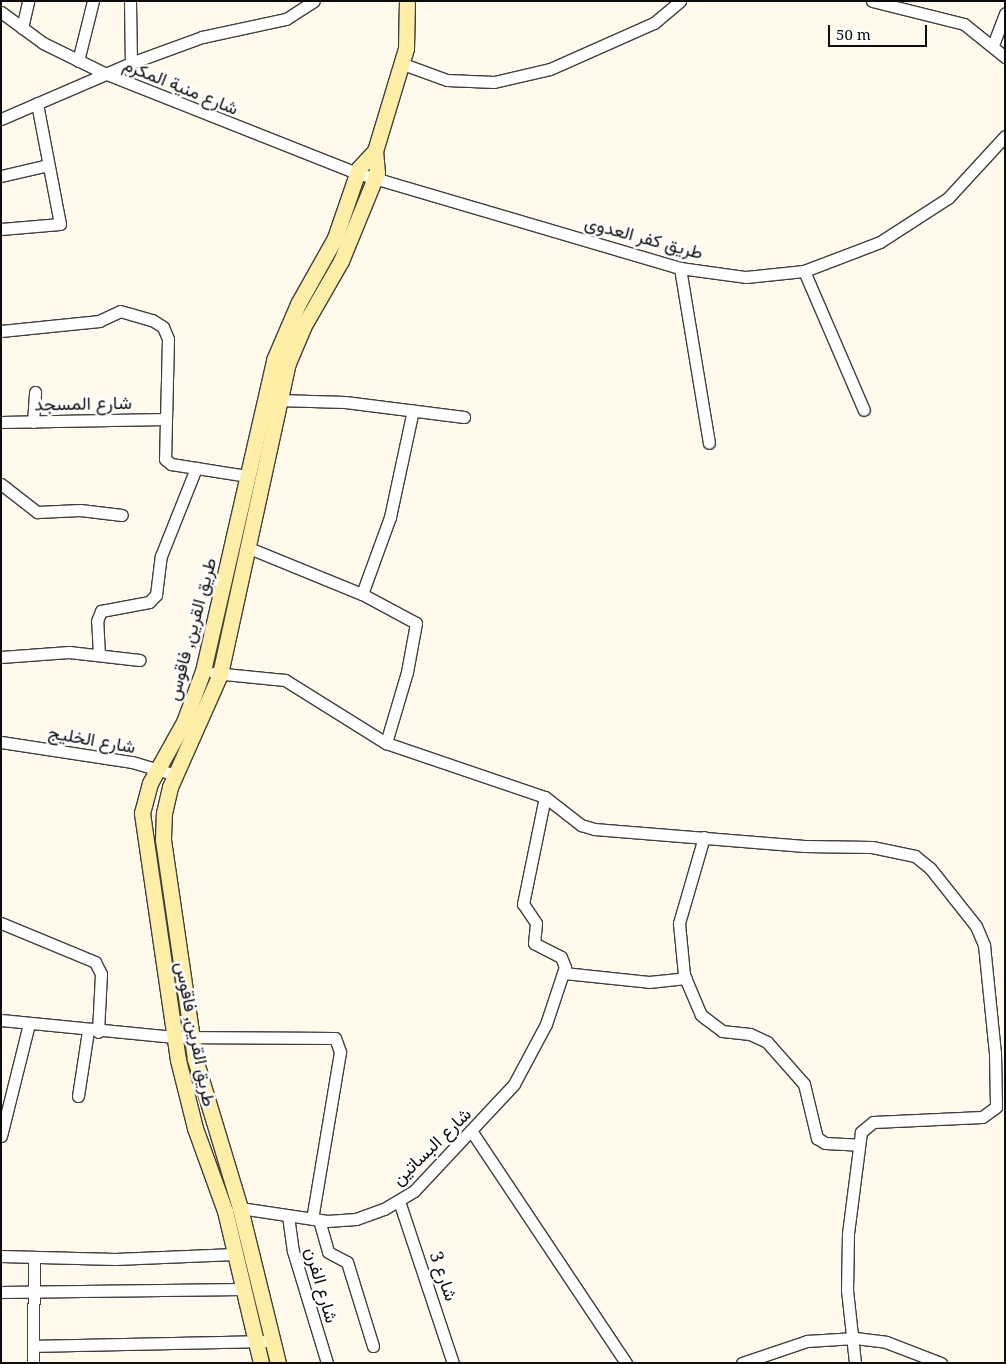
<!DOCTYPE html>
<meta charset="utf-8">
<style>
body{margin:0}
#map{position:relative;width:1006px;height:1364px;overflow:hidden;background:#fffaeb;font-family:"Noto Serif",Vazirmatn,serif}
div>[style]{position:absolute}
.roads{filter:drop-shadow(1px 0 #3f3f3f) drop-shadow(-1px 0 #3f3f3f) drop-shadow(0 1px #3f3f3f) drop-shadow(0 -1px #3f3f3f)}
.minor>*{height:11px;margin:-5.5px;padding:0 5.5px;transform-origin:5.5px;border-radius:5.5px;background:#fff}
.secondary>*{height:15px;margin:-7.5px;padding:0 7.5px;transform-origin:7.5px;border-radius:7.5px;background:#ffefa6}
span{translate:-50% -50%;white-space:nowrap;text-align:center;line-height:1.15;-webkit-text-stroke:5px #fff;paint-order:stroke}
.street-label{font-size:18px;color:#0c0c0c}
.frame{position:absolute;inset:0;border:2px solid #0c0c0c;pointer-events:none}
.scale{position:absolute;left:828px;top:25px;width:99px;height:22px;box-sizing:border-box;border:2px solid #0c0c0c;border-top:0;padding-left:6px;font-size:15px;line-height:18px;white-space:nowrap;color:#0c0c0c;-webkit-text-stroke:4px #fff;paint-order:stroke}
</style>
<div id="map">
<div class="roads">
<div class="minor">
<div style="left:130px;top:1px;width:62px;rotate:89.1deg"></div>
<div style="left:872px;top:1px;width:95px;rotate:14deg"></div>
<div style="left:964px;top:24px;width:53px;rotate:38.8deg"></div>
<div style="left:1px;top:12px;width:52px;rotate:36.4deg"></div>
<div style="left:43px;top:43px;width:68px;rotate:26.2deg"></div>
<div style="left:104px;top:73px;width:272px;rotate:21.6deg"></div>
<div style="left:357px;top:173px;width:337px;rotate:16.4deg"></div>
<div style="left:680px;top:268px;width:67px;rotate:7.8deg"></div>
<div style="left:746px;top:277px;width:58px;rotate:-5.9deg"></div>
<div style="left:804px;top:271px;width:81px;rotate:-20.9deg"></div>
<div style="left:880px;top:242px;width:81px;rotate:-32.9deg"></div>
<div style="left:948px;top:198px;width:84px;rotate:-47.4deg"></div>
<div style="left:22px;top:28px;width:28px;rotate:-77deg"></div>
<div style="left:993px;top:45px;width:34px;rotate:-69deg"></div>
<div style="left:78px;top:61px;width:62px;rotate:-76deg"></div>
<div style="left:403px;top:64px;width:47px;rotate:20deg"></div>
<div style="left:447px;top:80px;width:47px;rotate:2.4deg"></div>
<div style="left:494px;top:82px;width:57px;rotate:-13.1deg"></div>
<div style="left:550px;top:69px;width:114px;rotate:-23.9deg"></div>
<div style="left:654px;top:23px;width:34px;rotate:-40deg"></div>
<div style="left:1px;top:119px;width:142px;rotate:-23.3deg"></div>
<div style="left:131px;top:63px;width:76px;rotate:-20.1deg"></div>
<div style="left:202px;top:37px;width:86px;rotate:-12.1deg"></div>
<div style="left:286px;top:19px;width:33px;rotate:-33deg"></div>
<div style="left:1px;top:176px;width:48px;rotate:-13.2deg"></div>
<div style="left:1px;top:229px;width:59px;rotate:-4.8deg"></div>
<div style="left:60px;top:224px;width:123px;rotate:-100.8deg"></div>
<div style="left:680px;top:268px;width:177px;rotate:80.6deg"></div>
<div style="left:804px;top:271px;width:151px;rotate:66.7deg"></div>
<div style="left:1px;top:331px;width:99px;rotate:-5.8deg"></div>
<div style="left:99px;top:321px;width:23px;rotate:-25deg"></div>
<div style="left:120px;top:311px;width:33px;rotate:16deg"></div>
<div style="left:152px;top:320px;width:13px;rotate:32deg"></div>
<div style="left:163px;top:327px;width:13px;rotate:67deg"></div>
<div style="left:168px;top:339px;width:120px;rotate:91.4deg"></div>
<div style="left:165px;top:459px;width:8px;rotate:40deg"></div>
<div style="left:171px;top:464px;width:78px;rotate:8.9deg"></div>
<div style="left:277px;top:400px;width:68px;rotate:1.7deg"></div>
<div style="left:345px;top:402px;width:120px;rotate:7.2deg"></div>
<div style="left:1px;top:422px;width:165px;rotate:-1deg"></div>
<div style="left:33px;top:422px;width:30px;rotate:-86deg"></div>
<div style="left:1px;top:484px;width:46px;rotate:37.9deg"></div>
<div style="left:37px;top:512px;width:43px;rotate:-2.7deg"></div>
<div style="left:80px;top:510px;width:42px;rotate:6.8deg"></div>
<div style="left:249px;top:548px;width:122px;rotate:22.2deg"></div>
<div style="left:362px;top:594px;width:61px;rotate:28.2deg"></div>
<div style="left:416px;top:623px;width:50px;rotate:100.4deg"></div>
<div style="left:407px;top:672px;width:74px;rotate:106.5deg"></div>
<div style="left:362px;top:594px;width:82px;rotate:-70deg"></div>
<div style="left:390px;top:517px;width:109px;rotate:-77.9deg"></div>
<div style="left:99px;top:655px;width:34px;rotate:-93deg"></div>
<div style="left:97px;top:621px;width:11px;rotate:-68deg"></div>
<div style="left:101px;top:611px;width:49px;rotate:-10.6deg"></div>
<div style="left:149px;top:602px;width:10px;rotate:-45deg"></div>
<div style="left:156px;top:595px;width:39px;rotate:-83deg"></div>
<div style="left:161px;top:556px;width:95px;rotate:-68.3deg"></div>
<div style="left:1px;top:657px;width:68px;rotate:-4.2deg"></div>
<div style="left:69px;top:652px;width:71px;rotate:6.4deg"></div>
<div style="left:214px;top:673px;width:71px;rotate:5.6deg"></div>
<div style="left:285px;top:680px;width:119px;rotate:32deg"></div>
<div style="left:386px;top:743px;width:168px;rotate:18.8deg"></div>
<div style="left:545px;top:797px;width:46px;rotate:37.9deg"></div>
<div style="left:581px;top:825px;width:14px;rotate:17deg"></div>
<div style="left:594px;top:829px;width:211px;rotate:4.6deg"></div>
<div style="left:804px;top:846px;width:68px;rotate:0.8deg"></div>
<div style="left:872px;top:847px;width:44px;rotate:11.8deg"></div>
<div style="left:915px;top:856px;width:19px;rotate:39deg"></div>
<div style="left:930px;top:868px;width:74px;rotate:51.6deg"></div>
<div style="left:976px;top:926px;width:21px;rotate:67deg"></div>
<div style="left:984px;top:945px;width:109px;rotate:84.2deg"></div>
<div style="left:995px;top:1053px;width:54px;rotate:88.9deg"></div>
<div style="left:996px;top:1107px;width:17px;rotate:144deg"></div>
<div style="left:982px;top:1117px;width:109px;rotate:177.4deg"></div>
<div style="left:873px;top:1122px;width:16px;rotate:140deg"></div>
<div style="left:861px;top:1132px;width:103px;rotate:97.3deg"></div>
<div style="left:848px;top:1234px;width:56px;rotate:91deg"></div>
<div style="left:847px;top:1290px;width:73px;rotate:83.7deg"></div>
<div style="left:1px;top:742px;width:133px;rotate:8.7deg"></div>
<div style="left:132px;top:762px;width:46px;rotate:16.5deg"></div>
<div style="left:704px;top:837px;width:90px;rotate:106.2deg"></div>
<div style="left:679px;top:923px;width:52px;rotate:84.5deg"></div>
<div style="left:684px;top:975px;width:43px;rotate:67deg"></div>
<div style="left:701px;top:1015px;width:26px;rotate:37deg"></div>
<div style="left:722px;top:1031px;width:28px;rotate:6deg"></div>
<div style="left:750px;top:1034px;width:19px;rotate:25deg"></div>
<div style="left:767px;top:1042px;width:56px;rotate:48.6deg"></div>
<div style="left:804px;top:1084px;width:56px;rotate:76.5deg"></div>
<div style="left:817px;top:1138px;width:9px;rotate:32deg"></div>
<div style="left:825px;top:1143px;width:34px;rotate:3deg"></div>
<div style="left:1px;top:923px;width:102px;rotate:22.5deg"></div>
<div style="left:95px;top:962px;width:13px;rotate:63deg"></div>
<div style="left:101px;top:974px;width:58px;rotate:93deg"></div>
<div style="left:564px;top:973px;width:85px;rotate:6deg"></div>
<div style="left:649px;top:982px;width:37px;rotate:-6deg"></div>
<div style="left:1px;top:1020px;width:174px;rotate:5.6deg"></div>
<div style="left:174px;top:1037px;width:161px;rotate:0.4deg"></div>
<div style="left:335px;top:1038px;width:15px;rotate:70deg"></div>
<div style="left:340px;top:1052px;width:169px;rotate:99.5deg"></div>
<div style="left:78px;top:1096px;width:66px;rotate:-81.3deg"></div>
<div style="left:472px;top:1132px;width:278px;rotate:56.3deg"></div>
<div style="left:1px;top:1136px;width:115px;rotate:-76deg"></div>
<div style="left:399px;top:1201px;width:171px;rotate:71.6deg"></div>
<div style="left:240px;top:1208px;width:88px;rotate:8.5deg"></div>
<div style="left:327px;top:1221px;width:29px;rotate:-4deg"></div>
<div style="left:356px;top:1219px;width:30px;rotate:-20deg"></div>
<div style="left:384px;top:1209px;width:35px;rotate:-31deg"></div>
<div style="left:414px;top:1191px;width:146px;rotate:-46.9deg"></div>
<div style="left:514px;top:1084px;width:68px;rotate:-61.9deg"></div>
<div style="left:546px;top:1024px;width:60px;rotate:-71.6deg"></div>
<div style="left:565px;top:967px;width:11px;rotate:-112deg"></div>
<div style="left:561px;top:957px;width:30px;rotate:-153deg"></div>
<div style="left:534px;top:943px;width:20px;rotate:-84deg"></div>
<div style="left:536px;top:923px;width:23px;rotate:-124deg"></div>
<div style="left:523px;top:904px;width:109px;rotate:-78.4deg"></div>
<div style="left:288px;top:1216px;width:35px;rotate:82deg"></div>
<div style="left:293px;top:1251px;width:117px;rotate:73.1deg"></div>
<div style="left:319px;top:1220px;width:33px;rotate:74deg"></div>
<div style="left:328px;top:1252px;width:21px;rotate:28deg"></div>
<div style="left:347px;top:1262px;width:88px;rotate:72.8deg"></div>
<div style="left:1px;top:1256px;width:114px;rotate:1.5deg"></div>
<div style="left:115px;top:1259px;width:120px;rotate:-2.4deg"></div>
<div style="left:1px;top:1292px;width:242px;rotate:-0.7deg"></div>
<div style="left:34px;top:1346px;width:230px;rotate:-1.2deg"></div>
<div style="left:33px;top:1363px;width:105px;rotate:-89.5deg"></div>
<div style="left:742px;top:1363px;width:69px;rotate:-18.7deg"></div>
<div style="left:807px;top:1341px;width:48px;rotate:-3.6deg"></div>
<div style="left:855px;top:1338px;width:31px;rotate:7deg"></div>
<div style="left:886px;top:1342px;width:59px;rotate:20.9deg"></div>
</div>
<div class="secondary">
<div style="left:261px;top:1363px;width:156px;rotate:-103.3deg"></div>
<div style="left:225px;top:1211px;width:88px;rotate:-109.9deg"></div>
<div style="left:195px;top:1128px;width:70px;rotate:-104deg"></div>
<div style="left:178px;top:1060px;width:250px;rotate:-98.3deg"></div>
<div style="left:142px;top:813px;width:31px;rotate:-75deg"></div>
<div style="left:150px;top:783px;width:70px;rotate:-60.9deg"></div>
<div style="left:184px;top:722px;width:54px;rotate:-69.6deg"></div>
<div style="left:203px;top:671px;width:319px;rotate:-77.1deg"></div>
<div style="left:274px;top:360px;width:61px;rotate:-66.8deg"></div>
<div style="left:298px;top:304px;width:76px;rotate:-60.7deg"></div>
<div style="left:335px;top:238px;width:74px;rotate:-71.1deg"></div>
<div style="left:359px;top:168px;width:23px;rotate:-47deg"></div>
<div style="left:278px;top:1363px;width:160px;rotate:-103.8deg"></div>
<div style="left:240px;top:1208px;width:156px;rotate:-106.8deg"></div>
<div style="left:195px;top:1059px;width:222px;rotate:-98.3deg"></div>
<div style="left:163px;top:839px;width:26px;rotate:-88deg"></div>
<div style="left:164px;top:813px;width:27px;rotate:-77deg"></div>
<div style="left:170px;top:787px;width:124px;rotate:-66.1deg"></div>
<div style="left:220px;top:674px;width:318px;rotate:-77.7deg"></div>
<div style="left:288px;top:363px;width:39px;rotate:-67deg"></div>
<div style="left:303px;top:327px;width:76px;rotate:-60.1deg"></div>
<div style="left:341px;top:261px;width:95px;rotate:-67.8deg"></div>
<div style="left:377px;top:173px;width:22px;rotate:-95deg"></div>
<div style="left:375px;top:151px;width:108px;rotate:-73.2deg"></div>
<div style="left:406px;top:48px;width:47px;rotate:-88.8deg"></div>
</div>
</div>
<div class="street-label">
<span style="left:181px;top:86px;rotate:22deg">شارع منية المكرم</span>
<span style="left:644px;top:237px;rotate:15deg">طريق كفر العدوى</span>
<span style="left:83px;top:403px;rotate:-1deg">شارع المسجد</span>
<span style="left:191px;top:629px;rotate:-75deg">طريق القرين, فاقوس</span>
<span style="left:92px;top:739px;rotate:10deg">شارع الخليج</span>
<span style="left:196px;top:1034px;rotate:79deg">طريق القرين, فاقوس</span>
<span style="left:431px;top:1146px;rotate:-44deg">شارع البساتين</span>
<span style="left:444px;top:1276px;rotate:71deg">شارع 3</span>
<span style="left:322px;top:1285px;rotate:74deg">شارع الفرن</span>
</div>
<div class="frame"></div>
<div class="scale">50 m</div>
</div>
